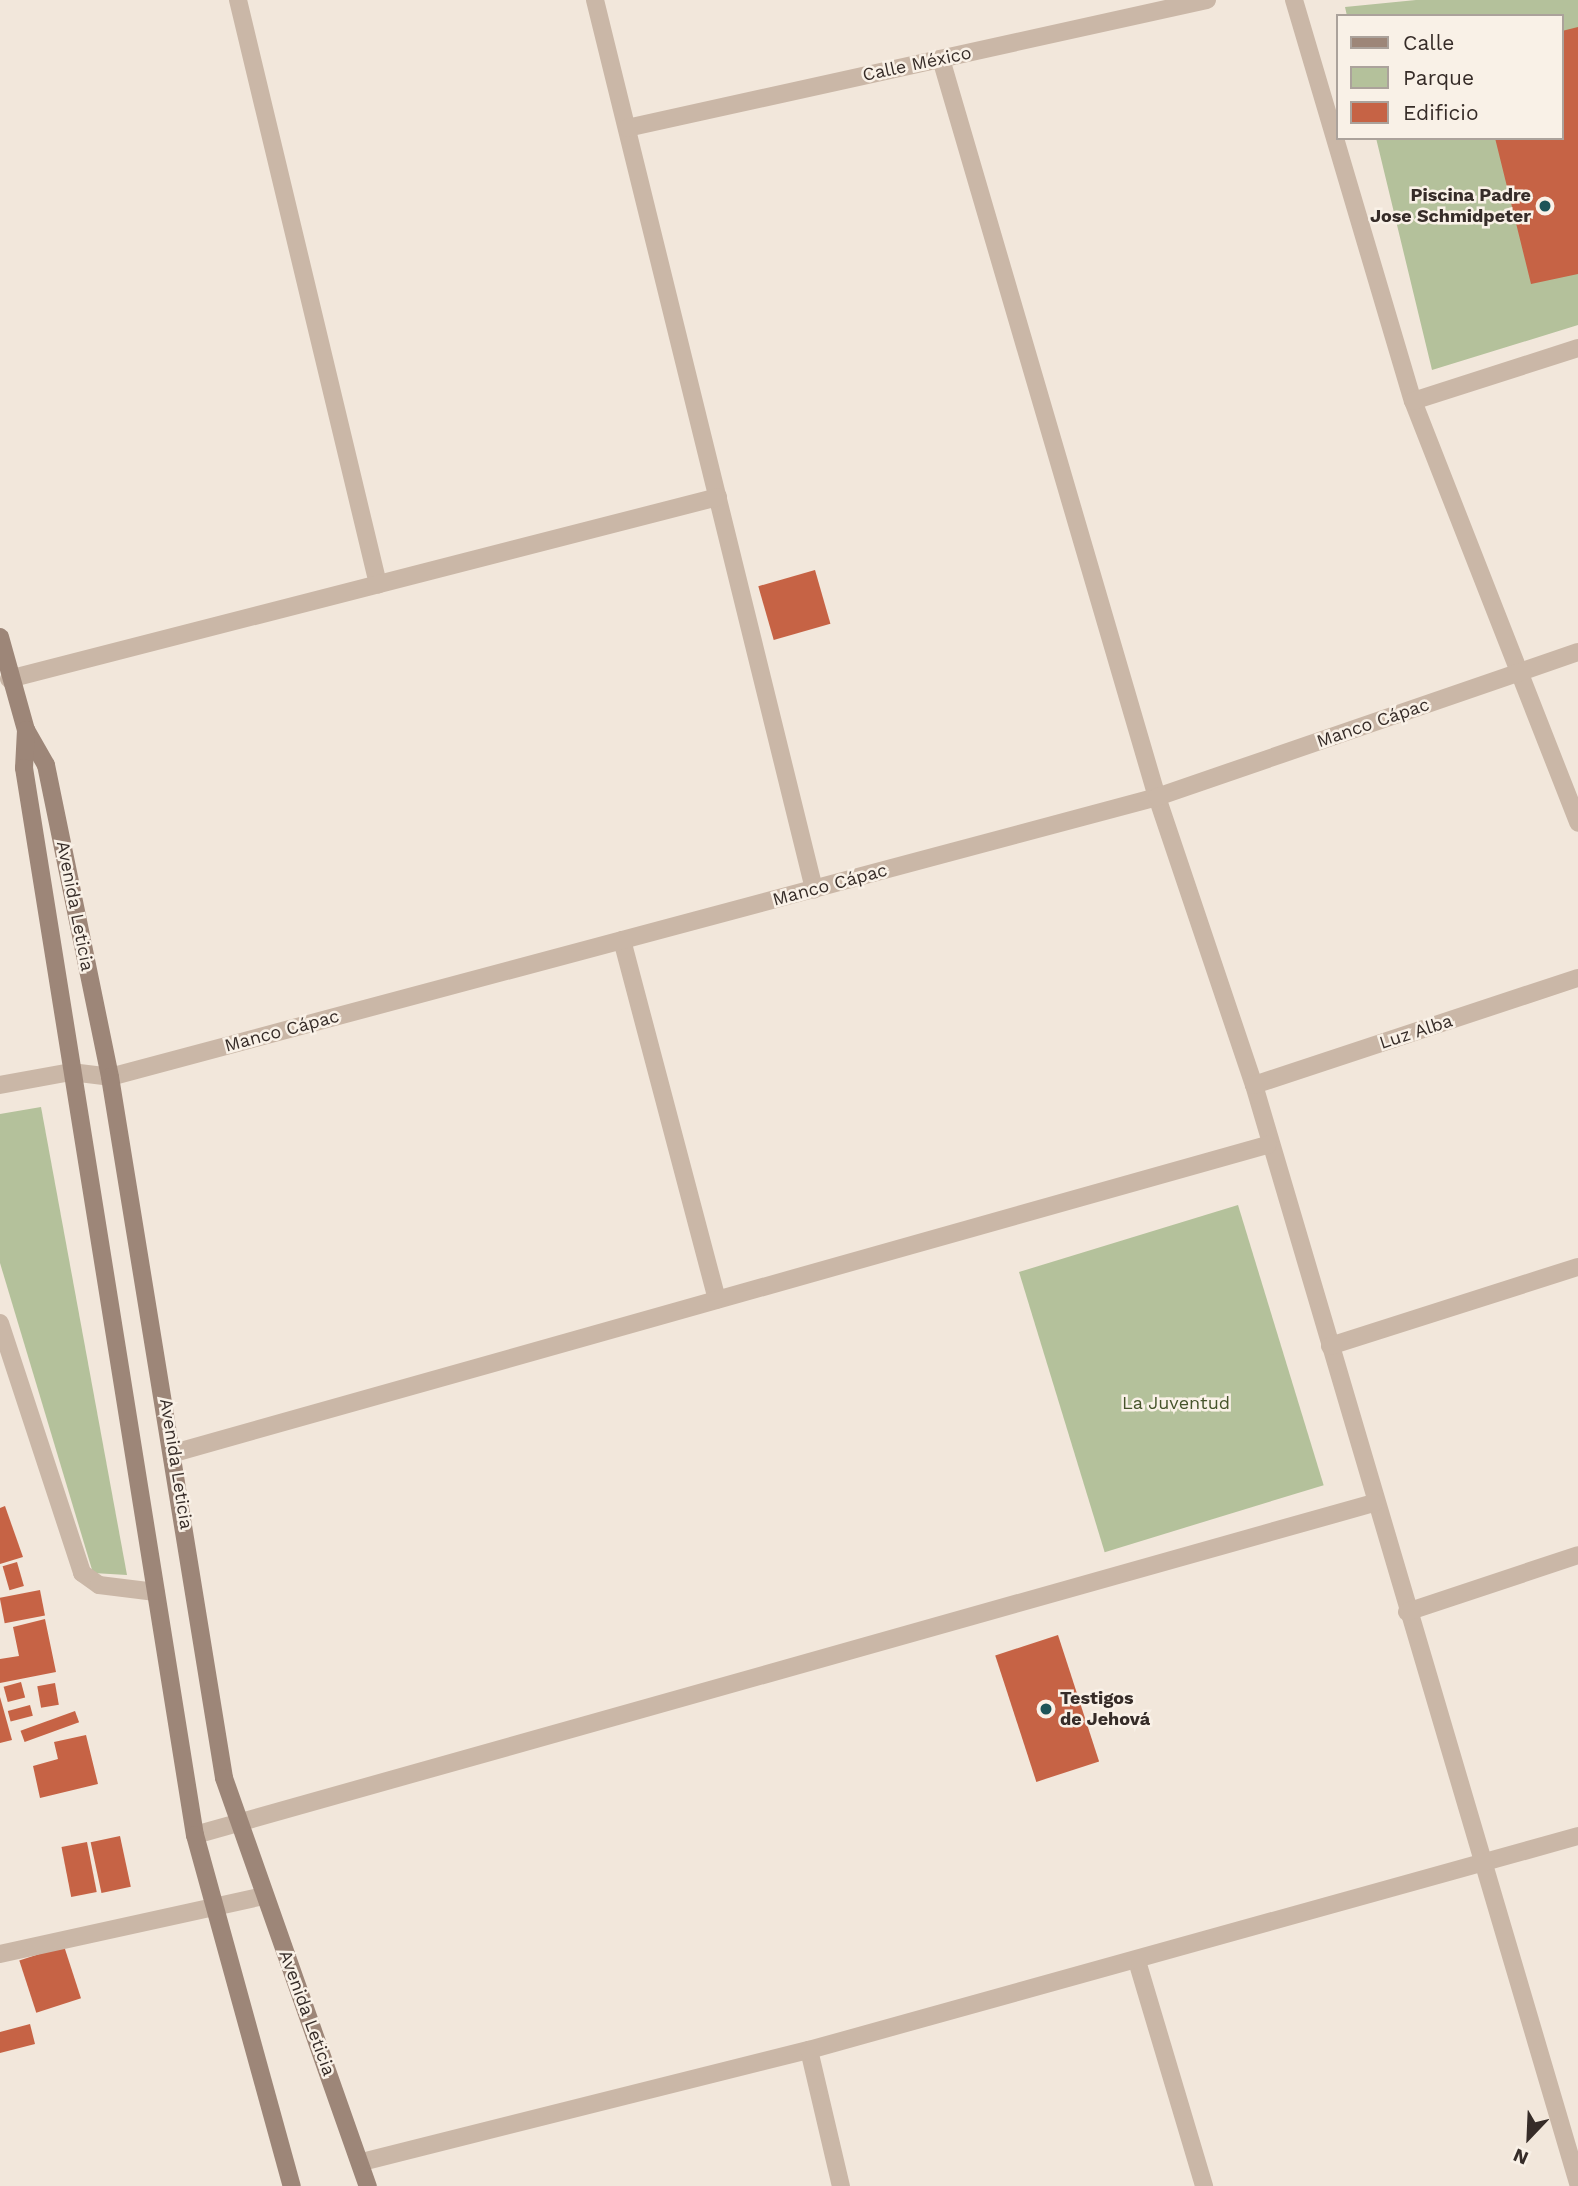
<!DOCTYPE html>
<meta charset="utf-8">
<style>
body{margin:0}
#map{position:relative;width:1578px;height:2186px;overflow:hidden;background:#f2e7db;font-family:"Work Sans",sans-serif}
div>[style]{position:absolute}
.green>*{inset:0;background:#b4c19b;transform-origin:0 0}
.building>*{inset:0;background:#c66345;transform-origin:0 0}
.lane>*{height:18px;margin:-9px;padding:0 9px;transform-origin:9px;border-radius:9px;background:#cab7a7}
.street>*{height:18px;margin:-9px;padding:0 9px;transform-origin:9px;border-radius:9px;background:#cab7a7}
.secondary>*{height:18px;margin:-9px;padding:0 9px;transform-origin:9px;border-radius:9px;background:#9d8678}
.dots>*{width:19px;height:19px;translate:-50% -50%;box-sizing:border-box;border:4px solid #f9f1e7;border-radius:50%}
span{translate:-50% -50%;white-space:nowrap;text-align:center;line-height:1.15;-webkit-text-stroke:5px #f9f1e7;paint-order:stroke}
.street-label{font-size:18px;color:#362c28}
.poi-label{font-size:18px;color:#362c28;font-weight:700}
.right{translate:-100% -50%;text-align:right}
.left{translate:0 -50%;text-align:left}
.park-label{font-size:18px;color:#46542b}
.legend{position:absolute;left:1336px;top:14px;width:228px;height:126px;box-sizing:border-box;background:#f9f1e7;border:2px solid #aba29b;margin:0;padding:9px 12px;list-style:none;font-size:21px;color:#362c28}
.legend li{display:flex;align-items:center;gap:14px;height:35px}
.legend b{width:35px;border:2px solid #aba29b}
.north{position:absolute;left:1494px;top:2102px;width:70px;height:70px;-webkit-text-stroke:5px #f9f1e7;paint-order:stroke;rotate:203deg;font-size:19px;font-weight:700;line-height:28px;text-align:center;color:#362c28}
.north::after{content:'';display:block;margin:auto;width:24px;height:32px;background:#362c28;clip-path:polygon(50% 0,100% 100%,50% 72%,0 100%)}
</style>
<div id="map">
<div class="green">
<div style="clip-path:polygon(1416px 0,1578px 0,1578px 325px,1432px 370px,1376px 138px,1562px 138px,1562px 16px,1347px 16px,1345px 7px)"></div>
<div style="clip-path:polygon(41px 1107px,127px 1575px,93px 1573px,0 1263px,0 1114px)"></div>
<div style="left:1238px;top:1205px;width:293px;height:229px;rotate:73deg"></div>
</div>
<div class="building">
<div style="clip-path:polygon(1578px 27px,1578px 274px,1531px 284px,1495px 138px,1562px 138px,1562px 31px)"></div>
<div style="left:815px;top:570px;width:56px;height:59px;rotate:74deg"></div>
<div style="clip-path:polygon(5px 1506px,23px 1557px,0 1564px,0 1508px)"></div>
<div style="left:17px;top:1562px;width:25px;height:15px;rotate:74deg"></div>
<div style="left:40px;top:1590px;width:26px;height:41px;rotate:79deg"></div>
<div style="clip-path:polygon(45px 1619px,56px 1672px,0 1683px,0 1659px,19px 1656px,13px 1627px)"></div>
<div style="left:1058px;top:1635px;width:133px;height:66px;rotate:72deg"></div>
<div style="left:21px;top:1682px;width:16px;height:18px;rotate:75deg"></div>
<div style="left:55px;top:1683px;width:22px;height:18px;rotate:80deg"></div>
<div style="clip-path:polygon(0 1697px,12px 1740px,0 1743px)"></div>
<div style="left:30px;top:1705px;width:11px;height:23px;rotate:75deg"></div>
<div style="left:75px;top:1711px;width:12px;height:58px;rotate:70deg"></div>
<div style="clip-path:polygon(86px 1735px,98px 1784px,40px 1798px,33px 1766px,58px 1759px,54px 1742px)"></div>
<div style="left:120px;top:1836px;width:52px;height:30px;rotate:78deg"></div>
<div style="left:87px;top:1842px;width:51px;height:26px;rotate:79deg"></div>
<div style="left:64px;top:1946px;width:55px;height:47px;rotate:72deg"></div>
<div style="clip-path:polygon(30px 2024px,35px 2044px,0 2053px,0 2032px)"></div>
</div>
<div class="lane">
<div style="left:622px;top:940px;width:372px;rotate:75.2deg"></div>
</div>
<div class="street">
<div style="left:238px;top:0;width:601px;rotate:76.52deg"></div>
<div style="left:595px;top:0;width:916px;rotate:76.16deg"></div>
<div style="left:1294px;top:0;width:418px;rotate:73.5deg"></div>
<div style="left:1413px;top:401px;width:453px;rotate:68.6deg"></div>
<div style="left:941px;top:59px;width:769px;rotate:73.69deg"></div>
<div style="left:1157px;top:797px;width:304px;rotate:71.4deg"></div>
<div style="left:1254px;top:1085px;width:1145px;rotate:73.56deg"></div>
<div style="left:627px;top:128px;width:594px;rotate:-12.45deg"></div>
<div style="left:1413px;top:401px;width:173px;rotate:-17.8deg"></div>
<div style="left:9px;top:679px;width:732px;rotate:-14.4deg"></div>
<div style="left:0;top:1085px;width:72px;rotate:-10.4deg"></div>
<div style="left:71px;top:1072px;width:39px;rotate:7deg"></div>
<div style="left:110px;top:1077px;width:1084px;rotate:-14.97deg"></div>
<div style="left:1157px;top:797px;width:445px;rotate:-19deg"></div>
<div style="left:1254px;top:1085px;width:341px;rotate:-18.3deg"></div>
<div style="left:0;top:1323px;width:263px;rotate:71.8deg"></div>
<div style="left:82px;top:1573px;width:21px;rotate:35deg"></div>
<div style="left:99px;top:1585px;width:57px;rotate:7deg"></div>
<div style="left:1330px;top:1346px;width:260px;rotate:-17.7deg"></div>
<div style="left:174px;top:1453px;width:1136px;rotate:-15.74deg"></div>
<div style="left:1407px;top:1612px;width:180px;rotate:-18.4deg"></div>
<div style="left:195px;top:1835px;width:1225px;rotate:-15.73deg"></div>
<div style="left:0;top:1954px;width:270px;rotate:-12.4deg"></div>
<div style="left:1137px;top:1961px;width:235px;rotate:73.4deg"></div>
<div style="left:809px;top:2050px;width:140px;rotate:76.8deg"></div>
<div style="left:362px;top:2162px;width:461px;rotate:-14.1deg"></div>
<div style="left:809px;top:2050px;width:798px;rotate:-15.55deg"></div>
</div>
<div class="secondary">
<div style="left:0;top:637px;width:97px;rotate:74.4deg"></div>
<div style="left:26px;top:730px;width:40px;rotate:60.3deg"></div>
<div style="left:46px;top:765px;width:318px;rotate:78.4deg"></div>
<div style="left:110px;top:1077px;width:710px;rotate:80.76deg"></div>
<div style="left:224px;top:1778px;width:433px;rotate:70.6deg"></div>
<div style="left:26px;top:730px;width:38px;rotate:93deg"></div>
<div style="left:24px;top:768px;width:1081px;rotate:80.9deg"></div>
<div style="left:195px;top:1835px;width:364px;rotate:74.6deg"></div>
</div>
<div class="dots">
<div style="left:1545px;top:206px;background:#1d5458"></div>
<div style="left:1046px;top:1709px;background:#1d5458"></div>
</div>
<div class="street-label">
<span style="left:917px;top:64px;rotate:-12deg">Calle México</span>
<span style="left:1373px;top:723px;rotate:-19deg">Manco Cápac</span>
<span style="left:830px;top:885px;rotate:-15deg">Manco Cápac</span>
<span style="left:75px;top:906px;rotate:79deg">Avenida Leticia</span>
<span style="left:282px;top:1031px;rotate:-15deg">Manco Cápac</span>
<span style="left:1416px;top:1032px;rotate:-18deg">Luz Alba</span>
<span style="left:176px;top:1464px;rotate:81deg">Avenida Leticia</span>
<span style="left:307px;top:2013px;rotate:70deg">Avenida Leticia</span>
</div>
<div class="poi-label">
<span class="right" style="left:1531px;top:206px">Piscina Padre<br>Jose Schmidpeter</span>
<span class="left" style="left:1060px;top:1709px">Testigos<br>de Jehová</span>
</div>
<div class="park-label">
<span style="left:1176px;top:1403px">La Juventud</span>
</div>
<ul class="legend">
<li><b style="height:9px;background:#9d8678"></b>Calle</li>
<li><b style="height:19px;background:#b4c19b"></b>Parque</li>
<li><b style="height:19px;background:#c66345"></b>Edificio</li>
</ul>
<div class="north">N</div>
</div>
